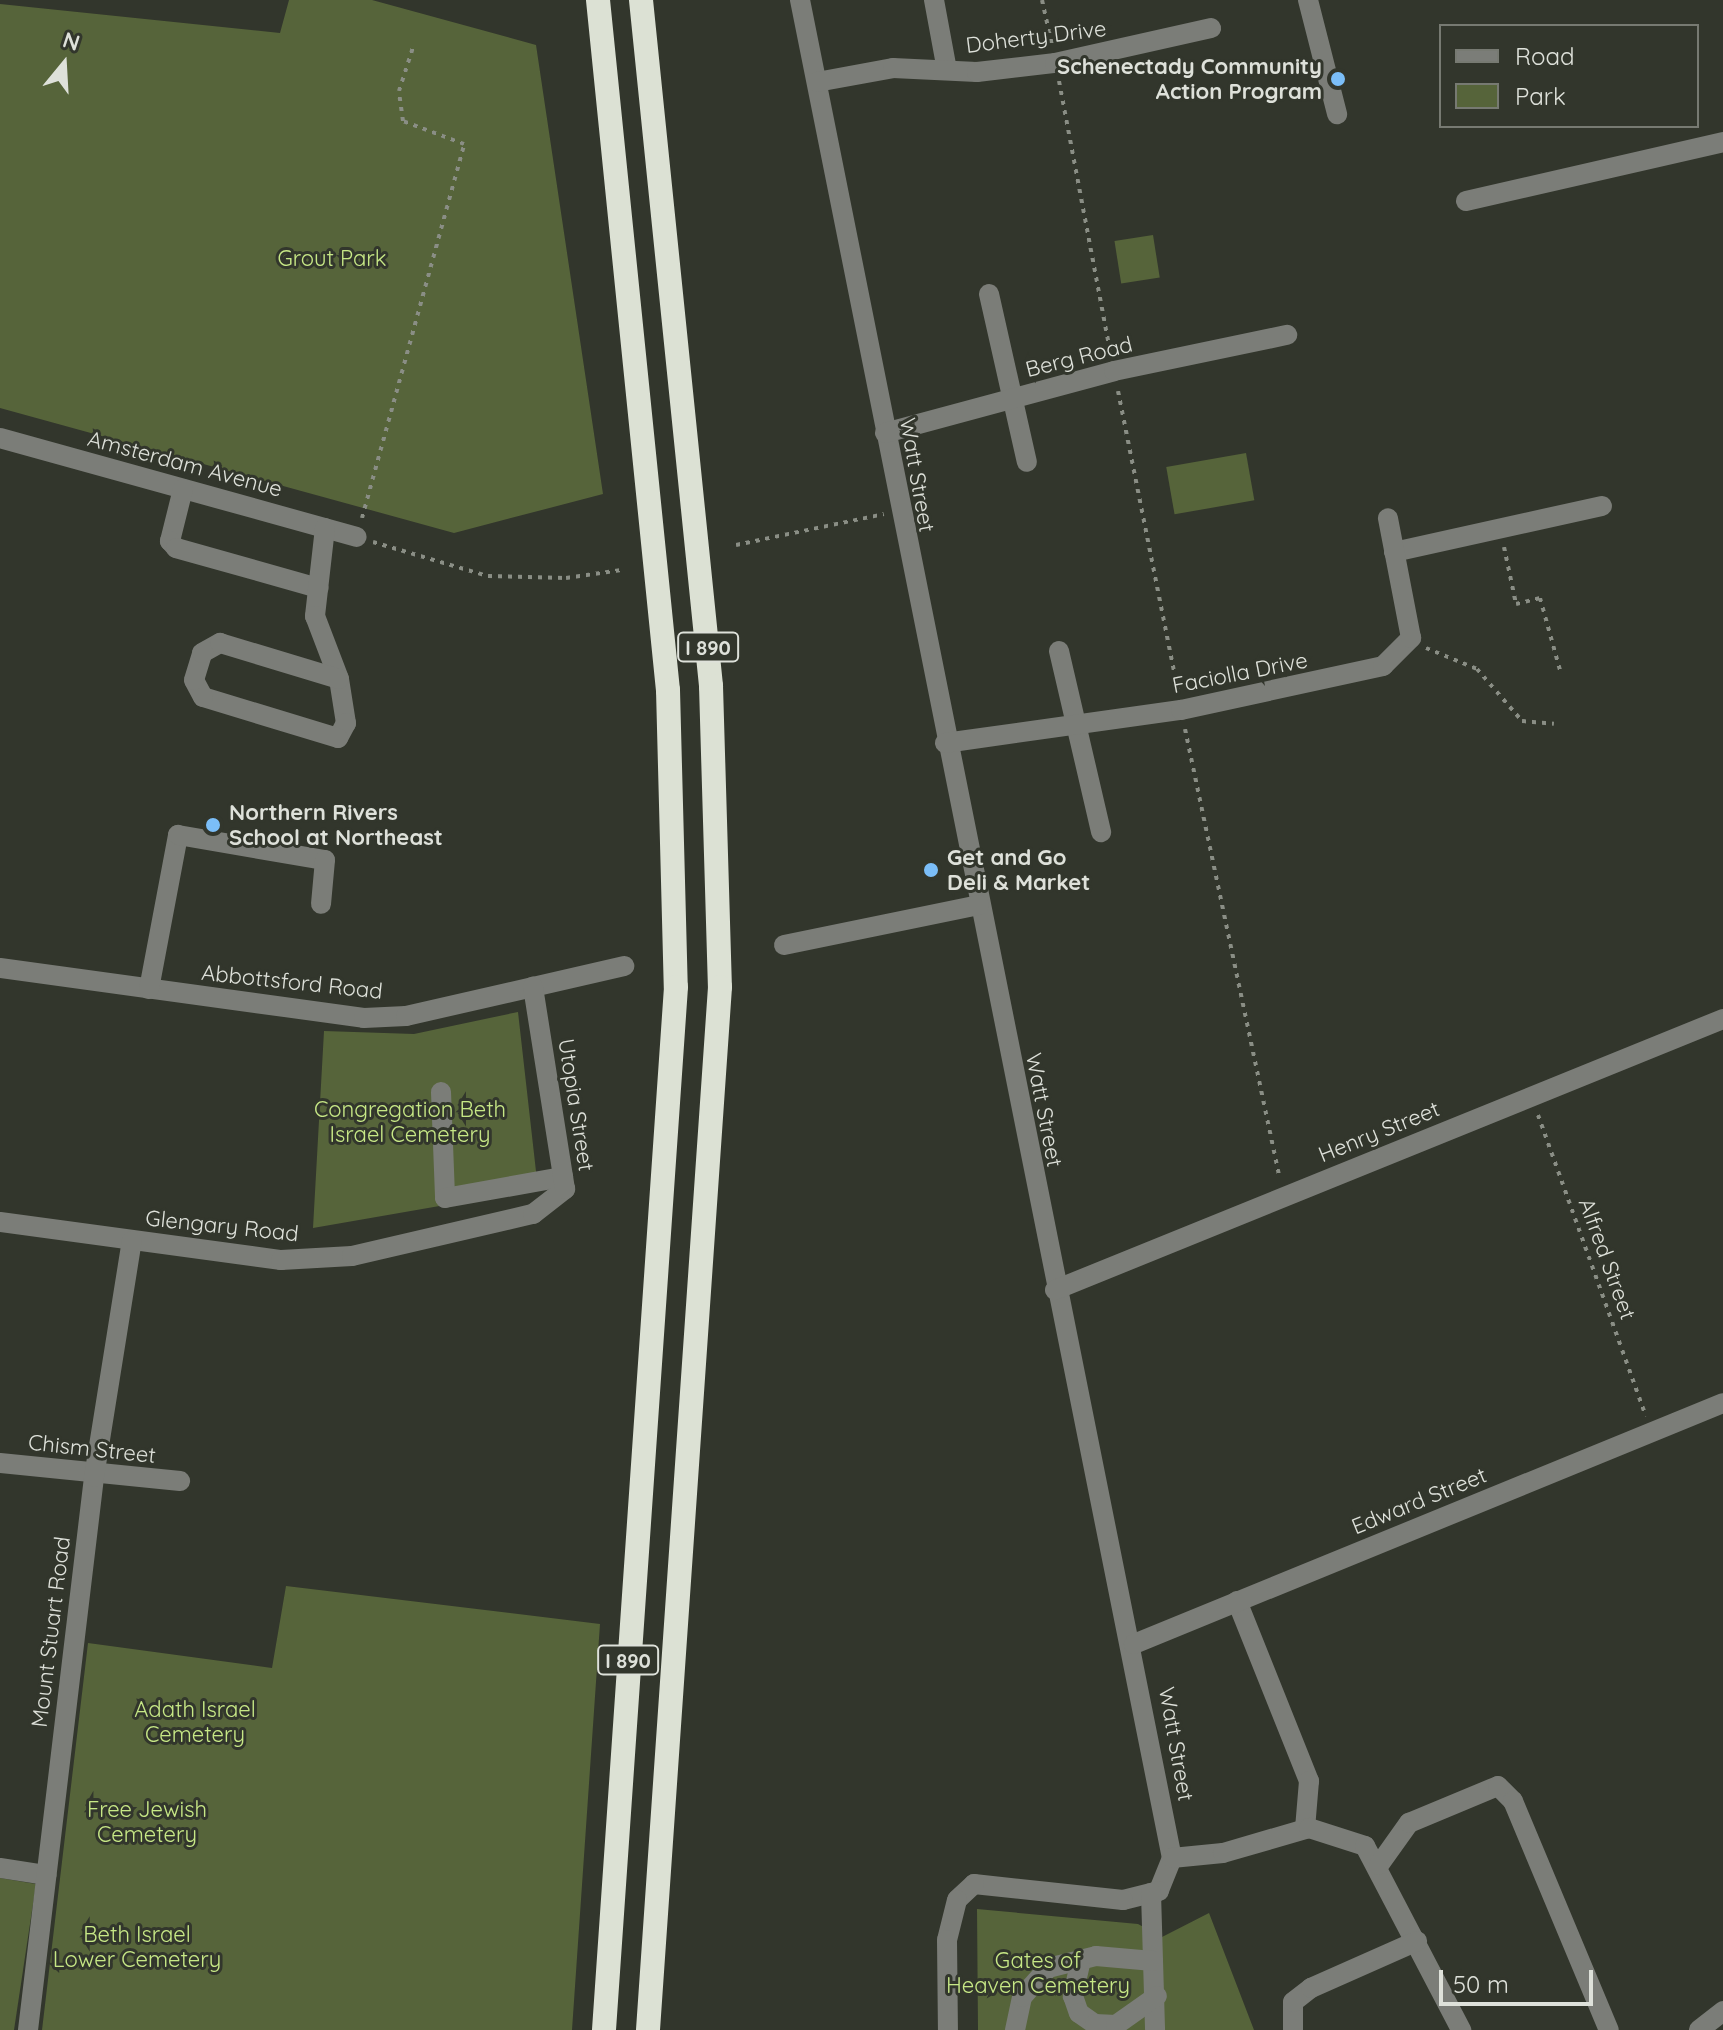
<!DOCTYPE html>
<style>
body{margin:0}
#map{position:relative;width:1723px;height:2030px;overflow:hidden;background:#32362c;font-family:Quicksand,sans-serif}
div>[style]{position:absolute}
.green>*{inset:0;background:#56643a;transform-origin:0 0}
.path>*{height:4px;margin-top:-2px;transform-origin:0;background:repeating-linear-gradient(90deg,#8a8e85 0 4px,transparent 0 10px)}
.minor>*{height:20px;margin:-10px;padding:0 10px;transform-origin:10px;border-radius:10px;background:#7b7d78}
.highway>*{height:24px;margin:-12px;padding:0 12px;transform-origin:12px;border-radius:12px;background:#dce1d4}
.dots>*{width:22px;height:22px;translate:-50% -50%;box-sizing:border-box;border:4px solid #32362c;border-radius:50%}
span{translate:-50% -50%;white-space:nowrap;text-align:center;line-height:1.15;-webkit-text-stroke:6px #32362c;paint-order:stroke}
.shield-label span{padding:2px 6px;background:#32362c;border:2px solid;border-radius:6px;-webkit-text-stroke-width:0}
.shield-label{font-size:20px;color:#dee1da;font-weight:700}
.street-label{font-size:22px;color:#dee1da}
.poi-label{font-size:22px;color:#dee1da;font-weight:700}
.right{translate:-100% -50%;text-align:right}
.left{translate:0 -50%;text-align:left}
.park-label{font-size:22px;color:#c7e886}
.legend{position:absolute;left:1439px;top:24px;width:260px;height:104px;box-sizing:border-box;background:#32362c;border:2px solid #777a72;margin:0;padding:10px 14px;list-style:none;font-size:24px;color:#dee1da}
.legend li{display:flex;align-items:center;gap:16px;height:40px}
.legend b{width:40px;border:2px solid #777a72}
.north{position:absolute;left:24px;top:24px;width:80px;height:80px;-webkit-text-stroke:6px #32362c;paint-order:stroke;rotate:18deg;font-size:22px;font-weight:700;line-height:32px;text-align:center;color:#dee1da}
.north::after{content:'';display:block;margin:auto;width:28px;height:36px;background:#dee1da;clip-path:polygon(50% 0,100% 100%,50% 72%,0 100%)}
.scale{position:absolute;left:1439px;top:1970px;width:154px;height:36px;box-sizing:border-box;border:4px solid #dee1da;border-top:0;padding-left:10px;font-size:24px;line-height:28px;white-space:nowrap;color:#dee1da;-webkit-text-stroke:6px #32362c;paint-order:stroke}
</style>
<div id="map">
<div class="green">
<div style="clip-path:polygon(289px 0,372px 0,536px 45px,603px 494px,454px 533px,0 408px,0 4px,280px 33px)"></div>
<div style="left:1153px;top:235px;width:43px;height:39px;rotate:81deg"></div>
<div style="left:1246px;top:453px;width:48px;height:81px;rotate:80deg"></div>
<div style="clip-path:polygon(518px 1012px,538px 1189px,313px 1228px,324px 1031px,414px 1034px)"></div>
<div style="clip-path:polygon(286px 1586px,600px 1624px,572px 2030px,42px 2030px,88px 1643px,272px 1668px)"></div>
<div style="clip-path:polygon(0 1878px,36px 1884px,14px 2030px,0 2030px)"></div>
<div style="clip-path:polygon(977px 1909px,1138px 1924px,1162px 1937px,1209px 1913px,1254px 2030px,978px 2030px)"></div>
</div>
<div class="path">
<div style="left:1042px;top:0;width:46px;rotate:77.5deg"></div>
<div style="left:1059px;top:81px;width:275px;rotate:79.3deg"></div>
<div style="left:1118px;top:391px;width:307px;rotate:78.7deg"></div>
<div style="left:362px;top:518px;width:388px;rotate:-74.7deg"></div>
<div style="left:464px;top:144px;width:65px;rotate:-159.3deg"></div>
<div style="left:403px;top:121px;width:30px;rotate:-98deg"></div>
<div style="left:399px;top:91px;width:49px;rotate:-72.3deg"></div>
<div style="left:373px;top:542px;width:120px;rotate:16.5deg"></div>
<div style="left:488px;top:576px;width:78px;rotate:1.5deg"></div>
<div style="left:566px;top:578px;width:56px;rotate:-8.3deg"></div>
<div style="left:736px;top:545px;width:151px;rotate:-11.8deg"></div>
<div style="left:1504px;top:547px;width:58px;rotate:78.1deg"></div>
<div style="left:1516px;top:604px;width:25px;rotate:-14deg"></div>
<div style="left:1540px;top:598px;width:75px;rotate:74.5deg"></div>
<div style="left:1426px;top:648px;width:55px;rotate:22.4deg"></div>
<div style="left:1477px;top:669px;width:69px;rotate:49.1deg"></div>
<div style="left:1522px;top:721px;width:32px;rotate:5deg"></div>
<div style="left:1185px;top:729px;width:459px;rotate:78.1deg"></div>
<div style="left:1538px;top:1115px;width:320px;rotate:70.3deg"></div>
</div>
<div class="minor">
<div style="left:800px;top:0;width:1895px;rotate:78.68deg"></div>
<div style="left:1172px;top:1858px;width:35px;rotate:112deg"></div>
<div style="left:1159px;top:1891px;width:37px;rotate:166deg"></div>
<div style="left:1123px;top:1900px;width:150px;rotate:-173.9deg"></div>
<div style="left:974px;top:1884px;width:23px;rotate:137deg"></div>
<div style="left:957px;top:1900px;width:41px;rotate:104deg"></div>
<div style="left:947px;top:1940px;width:90px;rotate:89.4deg"></div>
<div style="left:934px;top:0;width:71px;rotate:79.5deg"></div>
<div style="left:1308px;top:0;width:118px;rotate:75.7deg"></div>
<div style="left:817px;top:82px;width:77px;rotate:-10.4deg"></div>
<div style="left:893px;top:68px;width:84px;rotate:2.7deg"></div>
<div style="left:977px;top:72px;width:79px;rotate:-6.6deg"></div>
<div style="left:1055px;top:63px;width:160px;rotate:-12.6deg"></div>
<div style="left:1466px;top:201px;width:264px;rotate:-12.9deg"></div>
<div style="left:989px;top:294px;width:172px;rotate:77.3deg"></div>
<div style="left:885px;top:433px;width:237px;rotate:-15.1deg"></div>
<div style="left:1114px;top:371px;width:177px;rotate:-11.8deg"></div>
<div style="left:0;top:438px;width:370px;rotate:15.5deg"></div>
<div style="left:183px;top:489px;width:54px;rotate:104deg"></div>
<div style="left:170px;top:541px;width:9px;rotate:49deg"></div>
<div style="left:176px;top:548px;width:148px;rotate:15.7deg"></div>
<div style="left:325px;top:528px;width:89px;rotate:96.5deg"></div>
<div style="left:315px;top:616px;width:67px;rotate:69.1deg"></div>
<div style="left:339px;top:679px;width:45px;rotate:81deg"></div>
<div style="left:346px;top:723px;width:17px;rotate:118deg"></div>
<div style="left:338px;top:738px;width:141px;rotate:-163.1deg"></div>
<div style="left:203px;top:697px;width:19px;rotate:-118deg"></div>
<div style="left:194px;top:680px;width:28px;rotate:-73deg"></div>
<div style="left:202px;top:653px;width:21px;rotate:-29deg"></div>
<div style="left:220px;top:643px;width:124px;rotate:16.8deg"></div>
<div style="left:1394px;top:552px;width:213px;rotate:-12.5deg"></div>
<div style="left:1059px;top:651px;width:186px;rotate:76.9deg"></div>
<div style="left:945px;top:743px;width:238px;rotate:-8deg"></div>
<div style="left:1181px;top:710px;width:207px;rotate:-12.3deg"></div>
<div style="left:1383px;top:666px;width:40px;rotate:-45deg"></div>
<div style="left:1411px;top:638px;width:122px;rotate:-100.9deg"></div>
<div style="left:784px;top:945px;width:199px;rotate:-11.6deg"></div>
<div style="left:0;top:968px;width:367px;rotate:7.8deg"></div>
<div style="left:364px;top:1018px;width:42px;rotate:-2.7deg"></div>
<div style="left:406px;top:1016px;width:224px;rotate:-12.9deg"></div>
<div style="left:149px;top:989px;width:157px;rotate:-79.3deg"></div>
<div style="left:178px;top:835px;width:149px;rotate:9.7deg"></div>
<div style="left:325px;top:860px;width:44px;rotate:95.2deg"></div>
<div style="left:441px;top:1092px;width:106px;rotate:87.8deg"></div>
<div style="left:445px;top:1198px;width:120px;rotate:-10.1deg"></div>
<div style="left:0;top:1222px;width:284px;rotate:7.7deg"></div>
<div style="left:281px;top:1260px;width:71px;rotate:-3.2deg"></div>
<div style="left:352px;top:1256px;width:186px;rotate:-13.1deg"></div>
<div style="left:533px;top:1214px;width:41px;rotate:-38deg"></div>
<div style="left:565px;top:1189px;width:205px;rotate:-99deg"></div>
<div style="left:1055px;top:1290px;width:721px;rotate:-22.08deg"></div>
<div style="left:0;top:1463px;width:181px;rotate:5.7deg"></div>
<div style="left:1237px;top:1601px;width:194px;rotate:68.2deg"></div>
<div style="left:1309px;top:1781px;width:48px;rotate:94.8deg"></div>
<div style="left:1134px;top:1644px;width:636px;rotate:-22.25deg"></div>
<div style="left:1172px;top:1858px;width:51px;rotate:-5.6deg"></div>
<div style="left:1223px;top:1853px;width:90px;rotate:-16.2deg"></div>
<div style="left:1309px;top:1828px;width:59px;rotate:17.8deg"></div>
<div style="left:1365px;top:1846px;width:208px;rotate:62.4deg"></div>
<div style="left:1379px;top:1865px;width:52px;rotate:-54.5deg"></div>
<div style="left:1409px;top:1823px;width:96px;rotate:-22.6deg"></div>
<div style="left:1498px;top:1786px;width:21px;rotate:45deg"></div>
<div style="left:1513px;top:1801px;width:248px;rotate:67.3deg"></div>
<div style="left:0;top:1868px;width:47px;rotate:8.7deg"></div>
<div style="left:1151px;top:1893px;width:137px;rotate:88.3deg"></div>
<div style="left:1081px;top:1960px;width:37px;rotate:103deg"></div>
<div style="left:1073px;top:1996px;width:18px;rotate:71deg"></div>
<div style="left:1079px;top:2013px;width:19px;rotate:35deg"></div>
<div style="left:1095px;top:2024px;width:21px;rotate:3deg"></div>
<div style="left:1116px;top:2025px;width:50px;rotate:-35.3deg"></div>
<div style="left:28px;top:2030px;width:557px;rotate:-83.19deg"></div>
<div style="left:94px;top:1477px;width:239px;rotate:-80.9deg"></div>
<div style="left:1015px;top:2030px;width:34px;rotate:-78deg"></div>
<div style="left:1022px;top:1997px;width:39px;rotate:-48deg"></div>
<div style="left:1048px;top:1968px;width:49px;rotate:-14deg"></div>
<div style="left:1096px;top:1956px;width:57px;rotate:5deg"></div>
<div style="left:1293px;top:2030px;width:28px;rotate:-90deg"></div>
<div style="left:1293px;top:2002px;width:23px;rotate:-38deg"></div>
<div style="left:1311px;top:1988px;width:116px;rotate:-23.9deg"></div>
<div style="left:1699px;top:2030px;width:31px;rotate:-38deg"></div>
</div>
<div class="highway">
<div style="left:598px;top:0;width:694px;rotate:84.21deg"></div>
<div style="left:668px;top:690px;width:297px;rotate:88.5deg"></div>
<div style="left:676px;top:987px;width:1045px;rotate:93.95deg"></div>
<div style="left:641px;top:0;width:690px;rotate:84.17deg"></div>
<div style="left:711px;top:686px;width:301px;rotate:88.3deg"></div>
<div style="left:720px;top:987px;width:1045px;rotate:93.95deg"></div>
</div>
<div class="dots">
<div style="left:1338px;top:79px;background:#7bbef8"></div>
<div style="left:213px;top:825px;background:#7bbef8"></div>
<div style="left:931px;top:870px;background:#7bbef8"></div>
</div>
<div class="shield-label">
<span style="left:708px;top:647px">I 890</span>
<span style="left:628px;top:1660px">I 890</span>
</div>
<div class="street-label">
<span style="left:1036px;top:37px;rotate:-7deg">Doherty Drive</span>
<span style="left:1079px;top:357px;rotate:-14deg">Berg Road</span>
<span style="left:185px;top:464px;rotate:15deg">Amsterdam Avenue</span>
<span style="left:917px;top:475px;rotate:80deg">Watt Street</span>
<span style="left:1240px;top:673px;rotate:-11deg">Faciolla Drive</span>
<span style="left:292px;top:982px;rotate:6deg">Abbottsford Road</span>
<span style="left:576px;top:1105px;rotate:81deg">Utopia Street</span>
<span style="left:1044px;top:1110px;rotate:79deg">Watt Street</span>
<span style="left:1379px;top:1132px;rotate:-22deg">Henry Street</span>
<span style="left:222px;top:1226px;rotate:6deg">Glengary Road</span>
<span style="left:1607px;top:1259px;rotate:70deg">Alfred Street</span>
<span style="left:92px;top:1449px;rotate:6deg">Chism Street</span>
<span style="left:1419px;top:1501px;rotate:-22deg">Edward Street</span>
<span style="left:51px;top:1632px;rotate:-83deg">Mount Stuart Road</span>
<span style="left:1176px;top:1744px;rotate:80deg">Watt Street</span>
</div>
<div class="poi-label">
<span class="right" style="left:1322px;top:79px">Schenectady Community<br>Action Program</span>
<span class="left" style="left:229px;top:825px">Northern Rivers<br>School at Northeast</span>
<span class="left" style="left:947px;top:870px">Get and Go<br>Deli &amp; Market</span>
</div>
<div class="park-label">
<span style="left:332px;top:259px">Grout Park</span>
<span style="left:410px;top:1122px">Congregation Beth<br>Israel Cemetery</span>
<span style="left:195px;top:1722px">Adath Israel<br>Cemetery</span>
<span style="left:147px;top:1822px">Free Jewish<br>Cemetery</span>
<span style="left:137px;top:1947px">Beth Israel<br>Lower Cemetery</span>
<span style="left:1038px;top:1973px">Gates of<br>Heaven Cemetery</span>
</div>
<ul class="legend">
<li><b style="height:10px;background:#7b7d78"></b>Road</li>
<li><b style="height:22px;background:#56643a"></b>Park</li>
</ul>
<div class="north">N</div>
<div class="scale">50 m</div>
</div>
